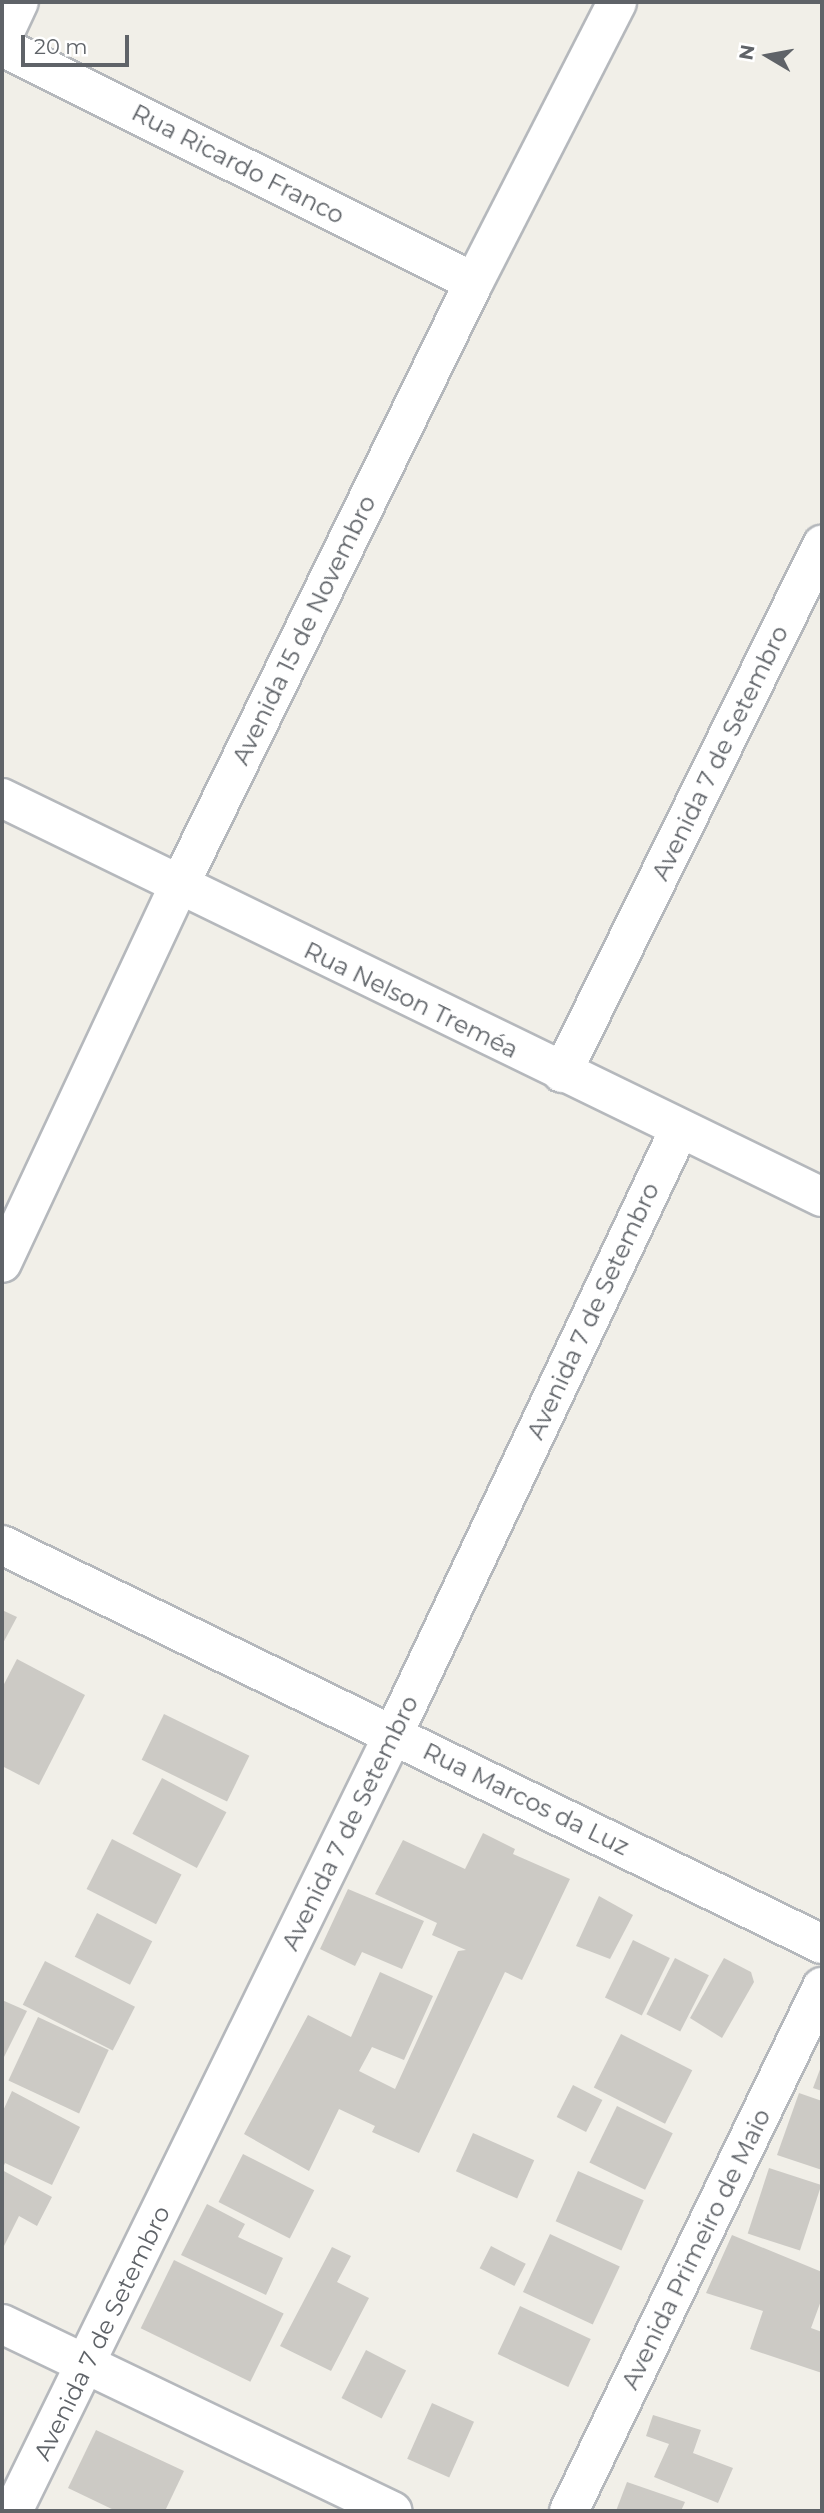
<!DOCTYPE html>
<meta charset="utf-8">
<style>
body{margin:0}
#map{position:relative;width:824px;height:2513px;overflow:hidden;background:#f1efe8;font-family:Montserrat,sans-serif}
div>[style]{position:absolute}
.building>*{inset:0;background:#cccac5;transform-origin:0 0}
.roads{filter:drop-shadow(2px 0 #b5b8bc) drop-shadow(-2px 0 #b5b8bc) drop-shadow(0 2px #b5b8bc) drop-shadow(0 -2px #b5b8bc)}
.minor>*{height:38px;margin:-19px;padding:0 19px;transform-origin:19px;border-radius:19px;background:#fff}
span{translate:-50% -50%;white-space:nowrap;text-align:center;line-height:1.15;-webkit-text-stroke:7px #fff;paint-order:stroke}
.street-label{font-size:24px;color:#5f6368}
.frame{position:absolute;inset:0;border:4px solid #5f6368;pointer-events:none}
.north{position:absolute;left:733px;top:21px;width:70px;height:70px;-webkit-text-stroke:5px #fff;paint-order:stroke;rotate:280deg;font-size:19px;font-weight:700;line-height:28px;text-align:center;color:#5f6368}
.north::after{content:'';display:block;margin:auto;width:24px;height:32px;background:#5f6368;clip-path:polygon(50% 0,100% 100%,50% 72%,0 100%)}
.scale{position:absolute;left:21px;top:35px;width:108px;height:32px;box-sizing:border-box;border:4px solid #5f6368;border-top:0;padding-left:9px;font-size:21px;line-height:24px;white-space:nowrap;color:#5f6368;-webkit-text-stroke:5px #fff;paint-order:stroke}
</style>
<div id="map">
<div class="building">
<div style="clip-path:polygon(2px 1610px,17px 1617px,2px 1645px)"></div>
<div style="clip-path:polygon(17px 1659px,85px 1695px,39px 1785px,2px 1766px,2px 1688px)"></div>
<div style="left:164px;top:1714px;width:95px;height:51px;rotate:26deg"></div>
<div style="left:162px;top:1778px;width:73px;height:63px;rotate:28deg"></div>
<div style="clip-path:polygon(483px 1833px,515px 1849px,513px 1854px,570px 1879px,522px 1980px,505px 1972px,419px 2153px,372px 2132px,375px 2126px,339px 2109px,309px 2171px,244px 2134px,308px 2015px,351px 2037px,380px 1972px,433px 1996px,404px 2060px,372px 2047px,359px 2071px,395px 2089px,458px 1951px,466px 1950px,432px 1935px,437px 1923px,375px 1894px,403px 1840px,465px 1869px)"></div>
<div style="left:112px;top:1839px;width:78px;height:56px;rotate:27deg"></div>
<div style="clip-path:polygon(348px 1889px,424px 1921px,402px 1969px,362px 1952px,355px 1966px,320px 1949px)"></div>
<div style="clip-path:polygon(599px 1896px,633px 1915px,610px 1959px,576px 1946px)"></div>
<div style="left:97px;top:1913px;width:62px;height:49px;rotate:27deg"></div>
<div style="left:633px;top:1940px;width:41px;height:64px;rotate:26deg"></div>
<div style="left:675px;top:1958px;width:38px;height:63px;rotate:27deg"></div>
<div style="clip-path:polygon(724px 1958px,751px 1972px,754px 1982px,722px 2038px,690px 2018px)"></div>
<div style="left:45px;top:1961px;width:101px;height:49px;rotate:27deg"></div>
<div style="clip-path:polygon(2px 2000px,27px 2011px,2px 2061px)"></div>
<div style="left:38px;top:2017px;width:78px;height:70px;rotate:25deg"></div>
<div style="left:621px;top:2034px;width:80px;height:60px;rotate:27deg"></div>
<div style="clip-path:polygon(822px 2064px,822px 2091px,813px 2088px)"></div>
<div style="left:573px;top:2085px;width:33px;height:36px;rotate:27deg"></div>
<div style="clip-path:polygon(12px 2091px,80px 2127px,52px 2185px,5px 2163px,2px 2170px,52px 2197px,37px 2226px,19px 2216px,2px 2250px,2px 2113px)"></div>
<div style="clip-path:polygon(799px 2093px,822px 2101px,822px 2170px,777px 2155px)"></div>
<div style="left:617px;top:2106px;width:62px;height:63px;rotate:26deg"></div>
<div style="left:473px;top:2133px;width:67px;height:42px;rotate:24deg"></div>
<div style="left:243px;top:2154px;width:80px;height:54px;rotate:27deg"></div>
<div style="left:769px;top:2168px;width:55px;height:69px;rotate:18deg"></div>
<div style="left:578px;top:2171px;width:72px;height:55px;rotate:24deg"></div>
<div style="clip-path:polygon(207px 2204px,245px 2224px,238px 2237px,283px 2258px,266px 2295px,181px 2255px)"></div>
<div style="left:550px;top:2234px;width:77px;height:64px;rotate:25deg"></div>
<div style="clip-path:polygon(732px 2235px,822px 2272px,822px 2298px,811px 2328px,822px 2332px,822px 2373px,750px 2349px,763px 2311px,706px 2293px)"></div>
<div style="left:491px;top:2246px;width:39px;height:25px;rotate:27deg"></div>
<div style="clip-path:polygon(332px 2247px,351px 2256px,337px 2282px,369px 2298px,331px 2371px,280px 2346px)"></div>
<div style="left:174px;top:2260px;width:122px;height:76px;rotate:26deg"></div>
<div style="left:520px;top:2306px;width:78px;height:53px;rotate:25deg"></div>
<div style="left:366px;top:2350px;width:45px;height:54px;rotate:27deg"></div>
<div style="left:432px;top:2403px;width:46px;height:61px;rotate:24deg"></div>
<div style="clip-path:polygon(653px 2415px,701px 2430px,693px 2453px,733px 2468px,718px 2503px,654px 2477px,669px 2444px,646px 2436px)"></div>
<div style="clip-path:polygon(96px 2430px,184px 2471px,165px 2511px,116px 2511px,68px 2488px)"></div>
<div style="clip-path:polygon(627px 2482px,685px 2502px,681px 2511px,616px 2511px)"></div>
</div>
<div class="roads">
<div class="minor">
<div style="left:2px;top:38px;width:40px;rotate:-65deg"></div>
<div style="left:2px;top:47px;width:527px;rotate:26.47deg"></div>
<div style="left:2px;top:798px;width:912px;rotate:25.95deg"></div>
<div style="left:562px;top:1073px;width:589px;rotate:-63.78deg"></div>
<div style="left:2px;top:1263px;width:416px;rotate:-64.9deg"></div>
<div style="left:179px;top:886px;width:672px;rotate:-63.97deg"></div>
<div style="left:474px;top:282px;width:314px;rotate:-62.9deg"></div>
<div style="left:2px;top:1545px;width:912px;rotate:25.95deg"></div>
<div style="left:2px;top:2324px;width:433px;rotate:25.6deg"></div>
<div style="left:13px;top:2511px;width:864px;rotate:-63.91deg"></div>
<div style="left:393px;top:1735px;width:669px;rotate:-64.7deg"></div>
<div style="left:569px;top:2511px;width:582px;rotate:-64.23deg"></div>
</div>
</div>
<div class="street-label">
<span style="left:238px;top:164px;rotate:27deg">Rua Ricardo Franco</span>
<span style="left:304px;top:630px;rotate:-64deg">Avenida 15 de Novembro</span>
<span style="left:720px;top:753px;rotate:-64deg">Avenida 7 de Setembro</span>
<span style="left:411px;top:1000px;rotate:26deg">Rua Nelson Treméa</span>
<span style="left:593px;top:1311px;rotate:-65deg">Avenida 7 de Setembro</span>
<span style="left:526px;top:1799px;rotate:26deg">Rua Marcos da Luz</span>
<span style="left:350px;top:1823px;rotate:-64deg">Avenida 7 de Setembro</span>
<span style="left:696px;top:2249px;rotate:-64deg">Avenida Primeiro de Maio</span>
<span style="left:102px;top:2333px;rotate:-64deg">Avenida 7 de Setembro</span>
</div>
<div class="frame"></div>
<div class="north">N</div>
<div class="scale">20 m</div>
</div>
